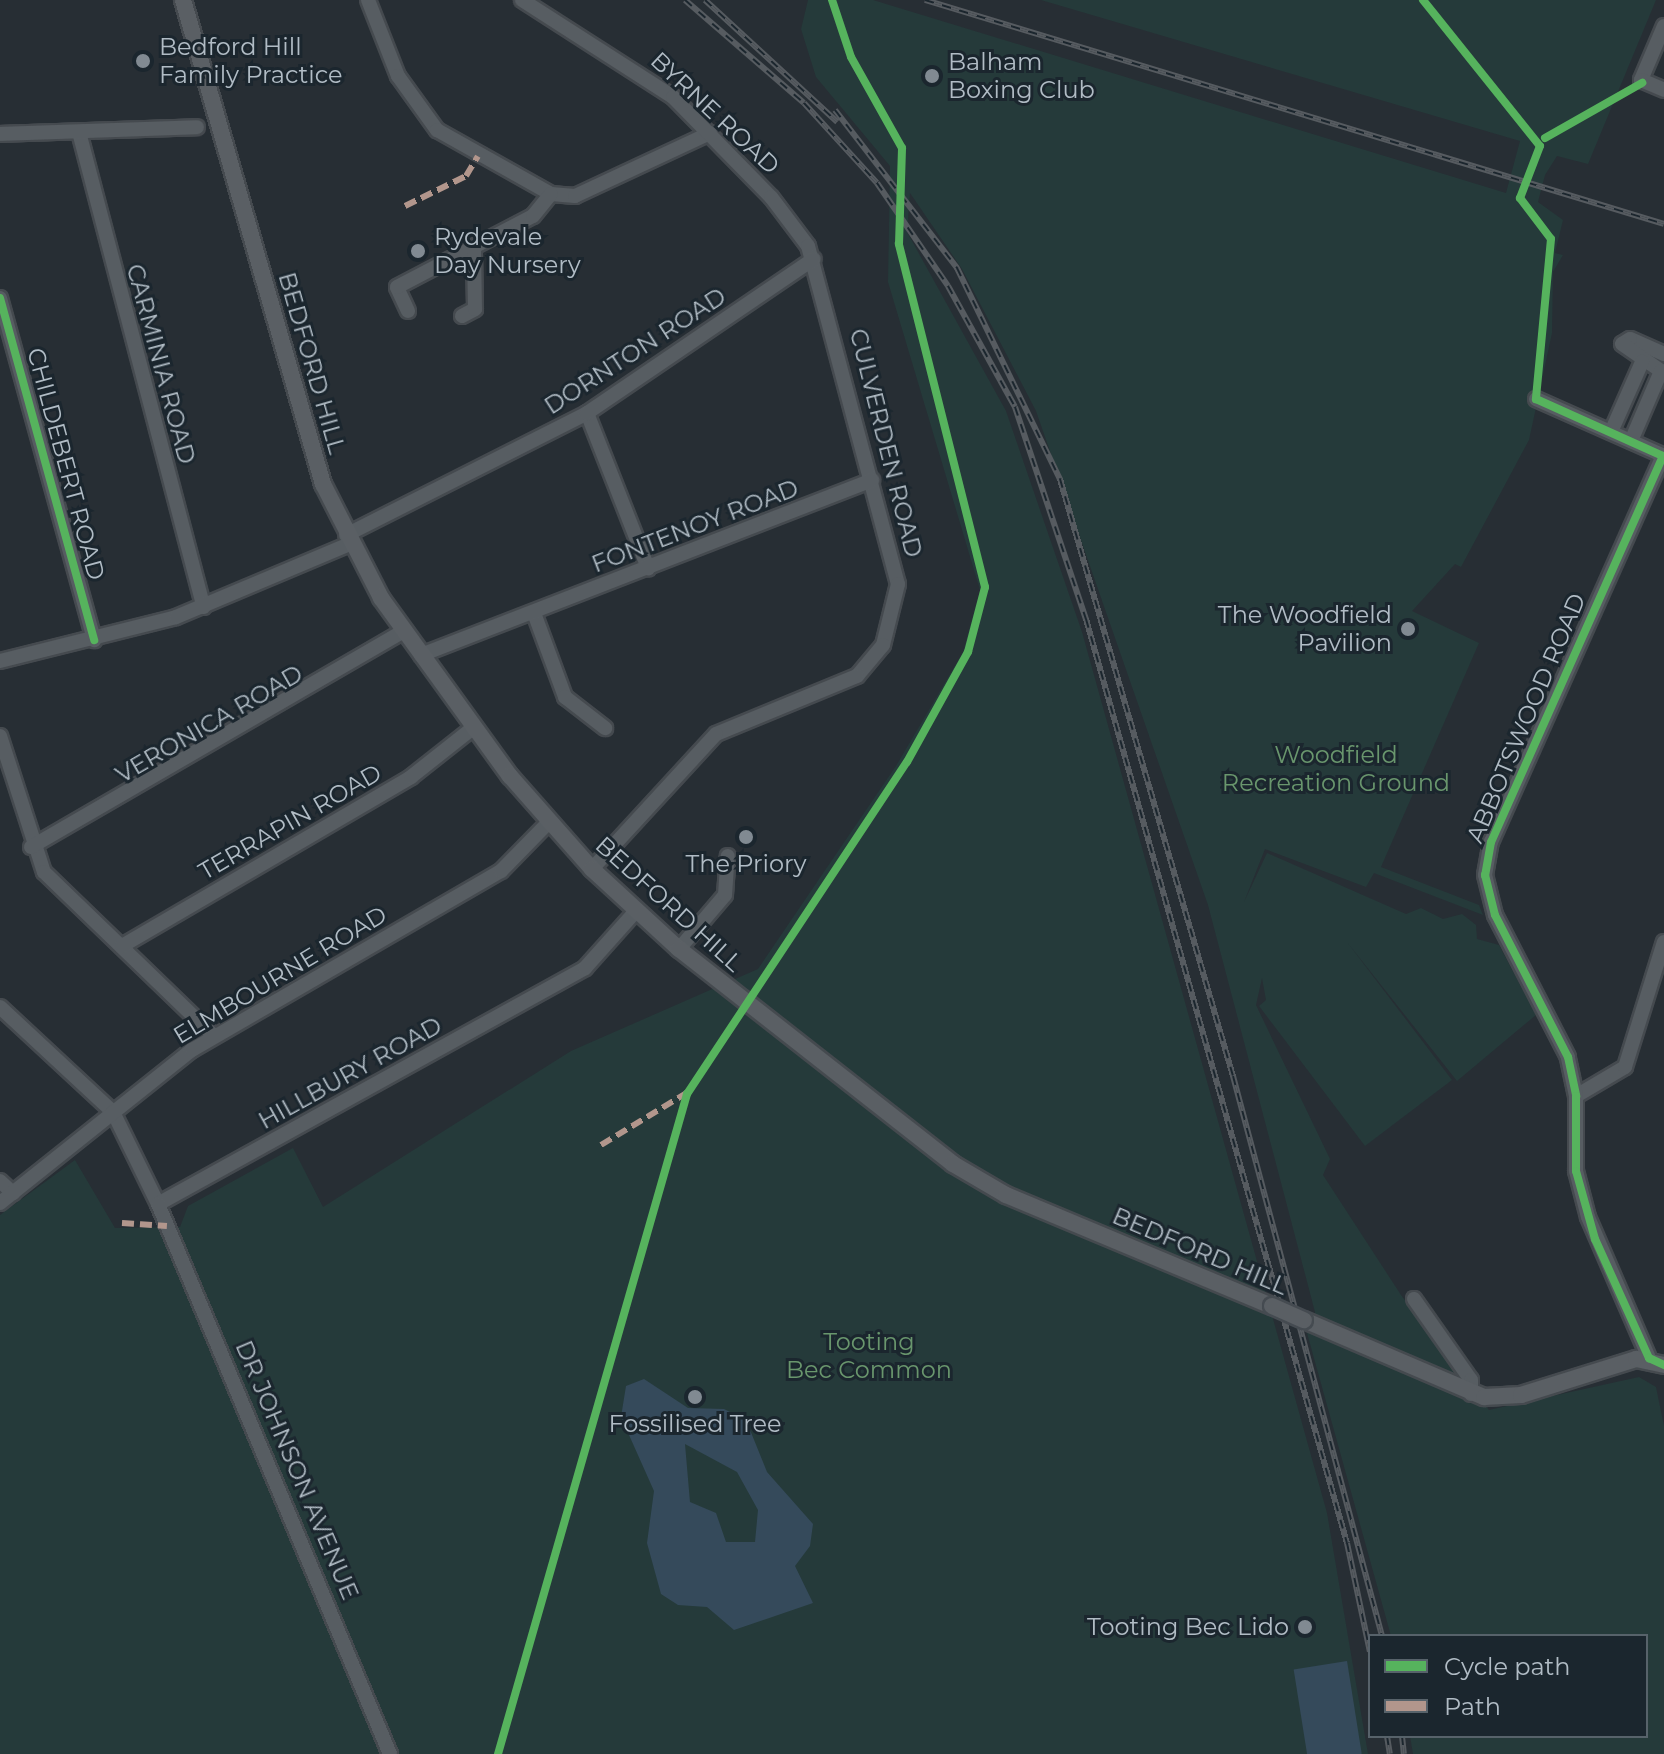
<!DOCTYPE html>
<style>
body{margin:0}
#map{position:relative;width:1664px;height:1754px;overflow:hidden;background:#272e34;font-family:Montserrat,sans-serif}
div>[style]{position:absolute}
.green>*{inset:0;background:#253a3a}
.water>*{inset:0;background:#354a5b;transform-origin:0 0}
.roads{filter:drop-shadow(2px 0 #454a4f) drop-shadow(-2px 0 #454a4f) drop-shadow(0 2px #454a4f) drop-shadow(0 -2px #454a4f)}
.minor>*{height:14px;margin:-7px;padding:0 7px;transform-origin:7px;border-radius:7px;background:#575d62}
.major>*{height:16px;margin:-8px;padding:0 8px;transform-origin:8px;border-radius:8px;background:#5a5f64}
.rail>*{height:6px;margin-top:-3px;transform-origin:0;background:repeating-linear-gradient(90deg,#1b262e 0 9px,#565b60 0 18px);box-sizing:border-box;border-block:2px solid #565b60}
.bridges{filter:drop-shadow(2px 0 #454b51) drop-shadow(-2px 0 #454b51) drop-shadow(0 2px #454b51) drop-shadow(0 -2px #454b51)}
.major-bridge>*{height:16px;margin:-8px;padding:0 8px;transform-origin:8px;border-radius:8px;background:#5a5f64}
.quiet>*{height:6px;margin-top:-3px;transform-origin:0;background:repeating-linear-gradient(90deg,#b2968c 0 12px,transparent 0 18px)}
.cycleway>*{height:8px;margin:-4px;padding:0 4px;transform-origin:4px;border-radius:4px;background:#56b35d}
.dots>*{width:22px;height:22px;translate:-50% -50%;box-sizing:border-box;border:4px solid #1b262e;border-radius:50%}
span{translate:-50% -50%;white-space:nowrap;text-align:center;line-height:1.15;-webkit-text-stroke:6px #1b262e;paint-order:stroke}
.poi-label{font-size:24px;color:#b1bcc5}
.left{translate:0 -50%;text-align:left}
.right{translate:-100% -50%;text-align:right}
.street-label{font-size:24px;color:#b1bcc5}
.park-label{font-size:24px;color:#69966d}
.legend{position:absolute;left:1368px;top:1634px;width:280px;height:104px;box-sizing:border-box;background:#1b262e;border:2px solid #57626a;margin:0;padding:10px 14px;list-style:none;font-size:24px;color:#b1bcc5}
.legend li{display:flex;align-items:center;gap:16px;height:40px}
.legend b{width:40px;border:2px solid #57626a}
</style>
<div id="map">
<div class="green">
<div style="clip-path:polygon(808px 0,873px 0,1506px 193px,1520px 141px,1041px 0,1656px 0,1588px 164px,1557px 156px,1545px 175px,1538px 202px,1563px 220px,1555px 253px,1563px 255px,1553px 272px,1552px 333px,1529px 440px,1461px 567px,1455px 564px,1412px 611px,1479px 643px,1381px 867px,1479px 905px,1483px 915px,1374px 873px,1366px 887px,1265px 849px,1244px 902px,1267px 853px,1406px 914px,1421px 908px,1443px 919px,1462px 914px,1476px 925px,1477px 939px,1499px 945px,1536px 1015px,1457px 1081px,1347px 942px,1452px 1080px,1365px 1146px,1259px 1006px,1266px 1000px,1262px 978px,1256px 1005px,1330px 1159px,1323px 1175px,1401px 1295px,1489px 1410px,1639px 1377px,1656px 1387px,1664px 1426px,1664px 1754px,1413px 1754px,1410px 1736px,1646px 1736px,1646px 1636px,1391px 1636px,1307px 1333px,1315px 1312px,1208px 905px,1036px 411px,962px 269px,910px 193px,907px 232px,1006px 411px,1082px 632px,1327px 1513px,1368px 1754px,0 1754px,0 1215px,75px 1160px,115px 1228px,180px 1227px,188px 1206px,293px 1148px,323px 1207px,571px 1051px,758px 969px,896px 766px,963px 652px,980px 590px,888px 282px,890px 166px,816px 77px,801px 29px)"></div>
</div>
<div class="water">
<div style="clip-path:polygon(evenodd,644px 1379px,688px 1408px,724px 1409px,746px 1420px,767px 1472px,813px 1524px,810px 1546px,795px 1566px,813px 1603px,734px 1630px,707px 1607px,678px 1605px,661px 1594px,647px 1543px,654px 1491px,621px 1417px,626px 1386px,644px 1379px,685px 1444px,737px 1472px,758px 1510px,755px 1542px,726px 1542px,716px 1513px,690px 1502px,685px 1444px)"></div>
<div style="left:1347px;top:1661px;width:94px;height:54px;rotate:81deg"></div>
</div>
<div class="roads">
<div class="minor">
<div style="left:368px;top:0;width:82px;rotate:68.5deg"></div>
<div style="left:398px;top:76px;width:67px;rotate:54.2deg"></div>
<div style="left:437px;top:130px;width:131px;rotate:29.3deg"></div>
<div style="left:551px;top:194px;width:24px;rotate:5deg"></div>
<div style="left:575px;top:196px;width:149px;rotate:-25deg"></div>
<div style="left:522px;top:0;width:179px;rotate:32.7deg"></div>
<div style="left:673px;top:97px;width:140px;rotate:45.6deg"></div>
<div style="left:771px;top:197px;width:61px;rotate:52.9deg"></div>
<div style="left:808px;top:246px;width:350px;rotate:75.1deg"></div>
<div style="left:898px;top:584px;width:63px;rotate:103.8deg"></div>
<div style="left:883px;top:645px;width:40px;rotate:130deg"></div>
<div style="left:857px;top:676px;width:152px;rotate:157.6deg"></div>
<div style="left:716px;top:734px;width:183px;rotate:132.6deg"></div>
<div style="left:1664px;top:26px;width:59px;rotate:113.1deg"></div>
<div style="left:1641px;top:80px;width:25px;rotate:23deg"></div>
<div style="left:79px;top:132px;width:491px;rotate:75.3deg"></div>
<div style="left:0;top:134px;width:197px;rotate:-2deg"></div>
<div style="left:0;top:298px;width:355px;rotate:74.6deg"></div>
<div style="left:408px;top:311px;width:26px;rotate:-115deg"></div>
<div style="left:397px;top:287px;width:153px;rotate:-27.6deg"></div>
<div style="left:533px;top:216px;width:28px;rotate:-51deg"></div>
<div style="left:462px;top:316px;width:15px;rotate:-28deg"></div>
<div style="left:475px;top:309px;width:59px;rotate:-91deg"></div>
<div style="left:1664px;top:354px;width:37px;rotate:-156deg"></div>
<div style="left:1630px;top:339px;width:9px;rotate:148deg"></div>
<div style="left:1622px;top:344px;width:51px;rotate:34.6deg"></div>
<div style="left:1536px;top:399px;width:140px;rotate:24deg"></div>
<div style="left:587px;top:413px;width:167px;rotate:68.5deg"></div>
<div style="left:1611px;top:432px;width:77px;rotate:-66.1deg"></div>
<div style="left:1631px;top:441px;width:76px;rotate:-66.8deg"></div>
<div style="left:346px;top:535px;width:270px;rotate:-26.8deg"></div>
<div style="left:587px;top:413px;width:274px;rotate:-34.2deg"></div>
<div style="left:534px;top:613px;width:90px;rotate:69.7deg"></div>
<div style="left:565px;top:697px;width:51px;rotate:37.8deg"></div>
<div style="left:421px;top:655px;width:484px;rotate:-21.2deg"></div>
<div style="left:0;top:661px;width:181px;rotate:-14deg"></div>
<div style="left:176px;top:617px;width:189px;rotate:-22.8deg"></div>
<div style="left:0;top:736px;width:143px;rotate:72.1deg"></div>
<div style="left:44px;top:872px;width:235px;rotate:44deg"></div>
<div style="left:31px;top:847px;width:431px;rotate:-30.1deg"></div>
<div style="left:122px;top:946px;width:335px;rotate:-30.3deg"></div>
<div style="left:411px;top:777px;width:80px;rotate:-38.4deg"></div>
<div style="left:679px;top:949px;width:71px;rotate:-49.6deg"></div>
<div style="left:725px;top:895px;width:39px;rotate:-86deg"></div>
<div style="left:0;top:1007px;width:154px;rotate:42.9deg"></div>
<div style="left:113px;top:1112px;width:102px;rotate:63.9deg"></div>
<div style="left:158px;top:1204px;width:488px;rotate:-28.9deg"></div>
<div style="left:585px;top:968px;width:76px;rotate:-48.2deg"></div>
<div style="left:1576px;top:1096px;width:57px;rotate:-30.6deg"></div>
<div style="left:1625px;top:1067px;width:131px;rotate:-72.7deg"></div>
<div style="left:0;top:1181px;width:18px;rotate:43deg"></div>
<div style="left:0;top:1203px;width:246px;rotate:-38.6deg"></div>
<div style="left:192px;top:1050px;width:357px;rotate:-30.1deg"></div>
<div style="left:501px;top:871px;width:69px;rotate:-45.6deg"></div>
<div style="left:158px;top:1204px;width:597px;rotate:67.13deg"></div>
<div style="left:1414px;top:1299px;width:99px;rotate:54.9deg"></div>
<div style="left:1471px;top:1380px;width:14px;rotate:90deg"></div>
<div style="left:1649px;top:1358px;width:154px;rotate:-113.4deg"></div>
<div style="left:1588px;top:1217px;width:48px;rotate:-104.6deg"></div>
<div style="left:1576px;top:1171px;width:75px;rotate:-90deg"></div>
<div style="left:1576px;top:1096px;width:40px;rotate:-102deg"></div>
<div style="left:1568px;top:1057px;width:160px;rotate:-117.2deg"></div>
<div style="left:1495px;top:915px;width:41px;rotate:-104deg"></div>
<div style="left:1485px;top:875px;width:34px;rotate:-80deg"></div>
<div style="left:1491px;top:842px;width:423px;rotate:-66deg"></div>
</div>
<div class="major">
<div style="left:183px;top:0;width:504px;rotate:73.87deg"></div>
<div style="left:323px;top:484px;width:128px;rotate:63deg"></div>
<div style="left:381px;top:598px;width:220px;rotate:54.1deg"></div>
<div style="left:510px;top:776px;width:124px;rotate:48.6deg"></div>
<div style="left:592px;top:869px;width:118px;rotate:42.6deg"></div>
<div style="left:679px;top:949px;width:348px;rotate:38.1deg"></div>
<div style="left:953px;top:1164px;width:61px;rotate:30.3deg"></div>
<div style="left:1006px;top:1195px;width:288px;rotate:22.7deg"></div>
<div style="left:1304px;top:1320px;width:196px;rotate:23.2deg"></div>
<div style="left:1484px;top:1397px;width:37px;rotate:-3deg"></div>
<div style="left:1521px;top:1395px;width:121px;rotate:-17.4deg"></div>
<div style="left:1636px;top:1359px;width:29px;rotate:12deg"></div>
</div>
</div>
<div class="rail">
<div style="left:685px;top:0;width:157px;rotate:40.9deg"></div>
<div style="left:804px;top:103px;width:108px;rotate:47.6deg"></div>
<div style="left:877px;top:183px;width:125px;rotate:55.4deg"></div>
<div style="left:948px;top:286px;width:138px;rotate:61deg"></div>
<div style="left:1015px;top:407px;width:224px;rotate:71.5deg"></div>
<div style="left:1086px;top:619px;width:960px;rotate:74.23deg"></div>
<div style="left:1347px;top:1543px;width:111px;rotate:78.1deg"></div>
<div style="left:705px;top:0;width:180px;rotate:42.7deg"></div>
<div style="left:925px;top:0;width:772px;rotate:16.86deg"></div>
<div style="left:835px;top:110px;width:200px;rotate:52.3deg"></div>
<div style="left:957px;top:268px;width:235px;rotate:64deg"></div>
<div style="left:1060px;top:479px;width:622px;rotate:73.84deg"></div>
<div style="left:1233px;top:1076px;width:579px;rotate:75.1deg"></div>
<div style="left:1387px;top:1736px;width:18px;rotate:81deg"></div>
<div style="left:1402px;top:1736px;width:18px;rotate:84deg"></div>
</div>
<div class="bridges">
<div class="major-bridge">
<div style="left:1272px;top:1306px;width:35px;rotate:24deg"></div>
</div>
</div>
<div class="quiet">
<div style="left:405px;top:206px;width:68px;rotate:-26.2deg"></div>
<div style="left:466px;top:176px;width:23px;rotate:-59deg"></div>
<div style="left:601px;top:1145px;width:102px;rotate:-31.3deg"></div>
<div style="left:122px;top:1223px;width:45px;rotate:3.8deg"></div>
</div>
<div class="cycleway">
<div style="left:1423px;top:0;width:187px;rotate:51.3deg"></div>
<div style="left:1540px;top:146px;width:56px;rotate:111deg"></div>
<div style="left:1520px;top:198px;width:51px;rotate:52.9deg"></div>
<div style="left:1551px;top:239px;width:161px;rotate:95.4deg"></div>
<div style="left:1536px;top:399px;width:139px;rotate:24.2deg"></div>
<div style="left:1663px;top:456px;width:423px;rotate:114deg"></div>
<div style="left:1491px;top:842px;width:34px;rotate:100deg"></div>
<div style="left:1485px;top:875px;width:41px;rotate:76deg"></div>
<div style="left:1495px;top:915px;width:160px;rotate:62.8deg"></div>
<div style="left:1568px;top:1057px;width:40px;rotate:78deg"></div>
<div style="left:1576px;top:1096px;width:75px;rotate:90deg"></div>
<div style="left:1576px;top:1171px;width:71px;rotate:74.4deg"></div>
<div style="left:1595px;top:1239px;width:131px;rotate:65.6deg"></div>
<div style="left:1649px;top:1358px;width:17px;rotate:25deg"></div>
<div style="left:1545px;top:138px;width:112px;rotate:-29.6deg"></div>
<div style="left:0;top:298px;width:355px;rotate:74.6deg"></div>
<div style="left:498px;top:1754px;width:687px;rotate:-74.02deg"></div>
<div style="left:687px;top:1094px;width:398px;rotate:-56.5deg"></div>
<div style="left:907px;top:762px;width:126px;rotate:-61deg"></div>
<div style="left:968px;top:652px;width:67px;rotate:-75.3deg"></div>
<div style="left:985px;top:587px;width:354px;rotate:-104.1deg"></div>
<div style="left:899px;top:244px;width:96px;rotate:-88.2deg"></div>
<div style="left:902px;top:148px;width:104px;rotate:-119.3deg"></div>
<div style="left:851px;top:57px;width:60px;rotate:-108.4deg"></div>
</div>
<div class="dots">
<div style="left:143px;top:61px;background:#818a92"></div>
<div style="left:932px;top:76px;background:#818a92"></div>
<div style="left:418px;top:251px;background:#818a92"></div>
<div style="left:1408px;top:629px;background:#818a92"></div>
<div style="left:746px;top:837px;background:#818a92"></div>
<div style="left:695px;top:1397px;background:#818a92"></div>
<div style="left:1305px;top:1627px;background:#818a92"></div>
</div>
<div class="poi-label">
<span class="left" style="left:159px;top:61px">Bedford Hill<br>Family Practice</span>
<span class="left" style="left:948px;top:76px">Balham<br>Boxing Club</span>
<span class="left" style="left:434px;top:251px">Rydevale<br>Day Nursery</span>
<span class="right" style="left:1392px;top:629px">The Woodfield<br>Pavilion</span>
<span style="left:746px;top:864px">The Priory</span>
<span style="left:695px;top:1424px">Fossilised Tree</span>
<span class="right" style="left:1289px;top:1627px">Tooting Bec Lido</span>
</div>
<div class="street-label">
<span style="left:715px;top:113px;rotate:43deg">BYRNE ROAD</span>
<span style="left:635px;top:351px;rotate:-33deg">DORNTON ROAD</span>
<span style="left:312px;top:363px;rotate:74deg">BEDFORD HILL</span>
<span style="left:161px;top:364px;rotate:75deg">CARMINIA ROAD</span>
<span style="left:886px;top:443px;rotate:76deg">CULVERDEN ROAD</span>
<span style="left:66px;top:464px;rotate:75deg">CHILDEBERT ROAD</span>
<span style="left:695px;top:526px;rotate:-21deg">FONTENOY ROAD</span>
<span style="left:1526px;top:718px;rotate:-67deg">ABBOTSWOOD ROAD</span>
<span style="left:209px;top:724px;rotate:-30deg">VERONICA ROAD</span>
<span style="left:290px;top:822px;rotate:-30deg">TERRAPIN ROAD</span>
<span style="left:669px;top:904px;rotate:42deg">BEDFORD HILL</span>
<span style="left:280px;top:975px;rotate:-31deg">ELMBOURNE ROAD</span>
<span style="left:350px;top:1073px;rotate:-29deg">HILLBURY ROAD</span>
<span style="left:1200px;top:1251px;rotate:23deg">BEDFORD HILL</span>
<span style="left:297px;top:1470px;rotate:67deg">DR JOHNSON AVENUE</span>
</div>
<div class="park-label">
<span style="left:1336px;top:769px">Woodfield<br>Recreation Ground</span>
<span style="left:869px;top:1356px">Tooting<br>Bec Common</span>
</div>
<ul class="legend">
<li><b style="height:10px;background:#56b35d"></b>Cycle path</li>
<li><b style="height:10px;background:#b2968c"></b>Path</li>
</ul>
</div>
